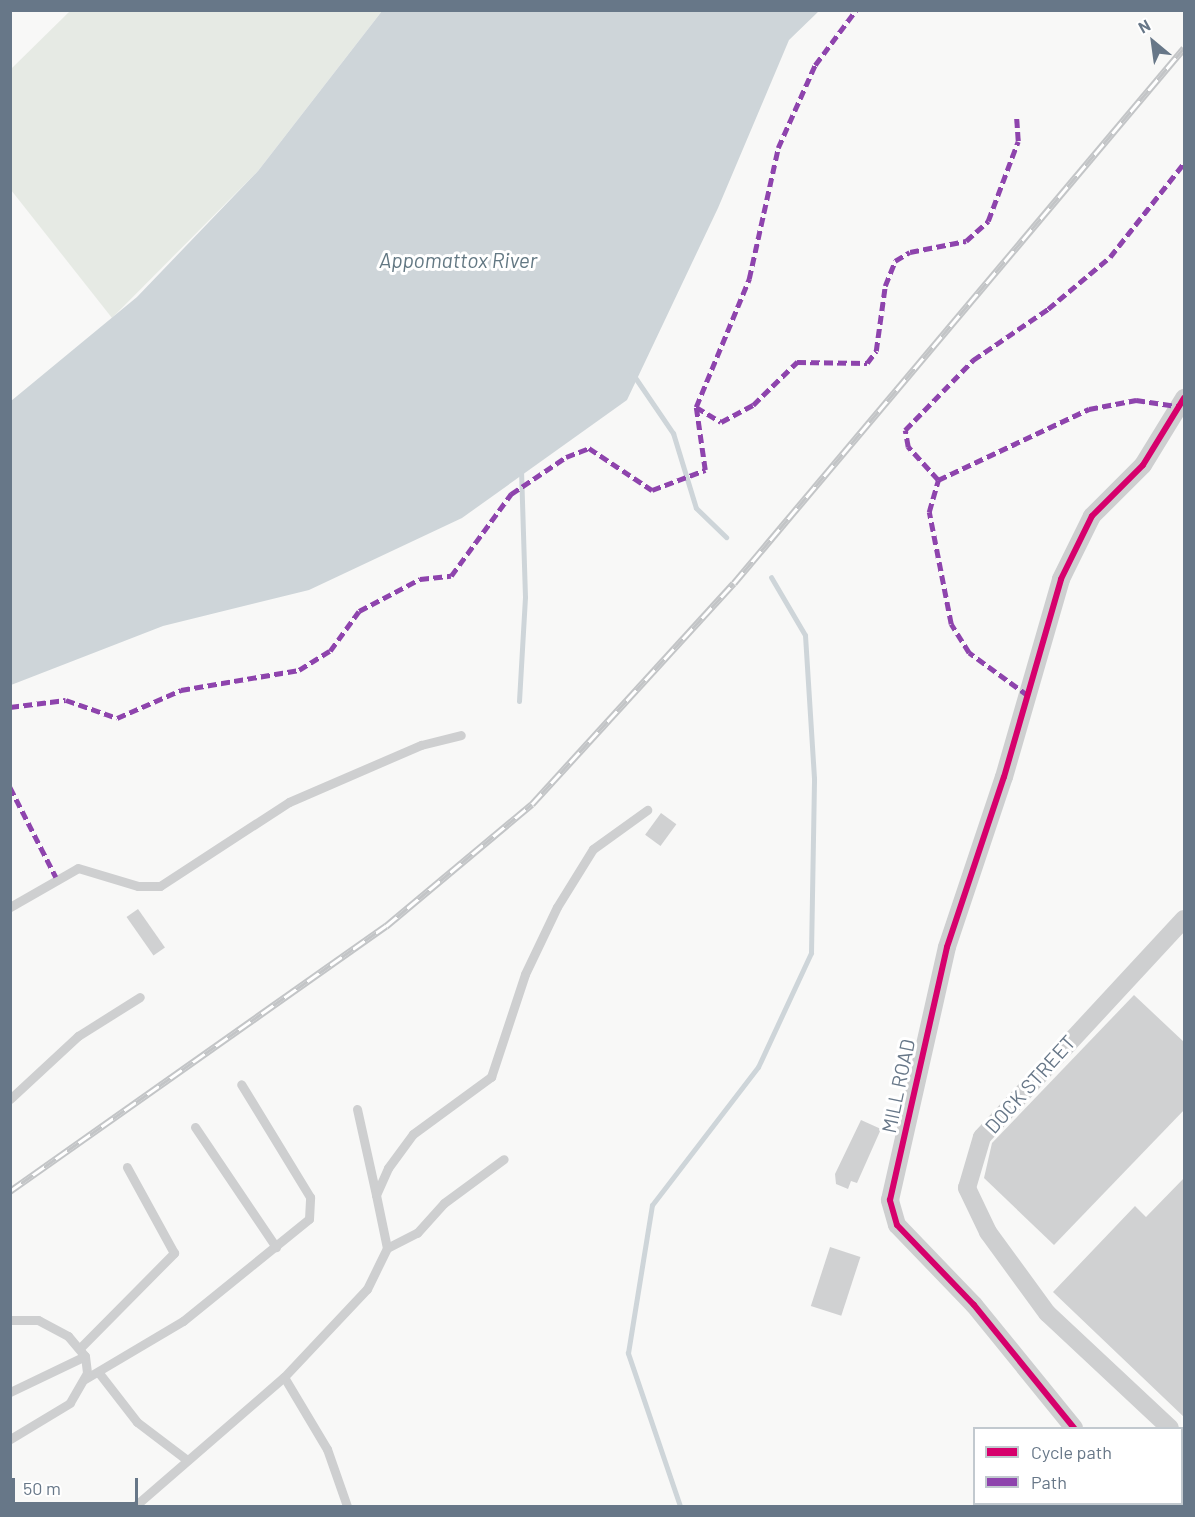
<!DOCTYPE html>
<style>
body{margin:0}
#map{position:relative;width:1195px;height:1517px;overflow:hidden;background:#f8f8f7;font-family:Barlow,sans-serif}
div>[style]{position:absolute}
.green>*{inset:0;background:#e6eae4}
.water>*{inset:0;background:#ced5d9}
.stream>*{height:5px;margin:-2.5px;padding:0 2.5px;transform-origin:2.5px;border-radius:2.5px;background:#ced5d9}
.building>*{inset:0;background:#d0d1d2;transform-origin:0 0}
.lane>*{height:9px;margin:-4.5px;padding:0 4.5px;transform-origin:4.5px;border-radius:4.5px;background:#cecfd0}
.street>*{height:18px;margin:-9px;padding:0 9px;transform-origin:9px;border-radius:9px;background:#cecfd0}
.rail>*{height:7px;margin-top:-3.5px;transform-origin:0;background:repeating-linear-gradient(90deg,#fff 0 14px,#c3c5c7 0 28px);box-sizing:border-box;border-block:2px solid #c3c5c7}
.quiet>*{height:4.5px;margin-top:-2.25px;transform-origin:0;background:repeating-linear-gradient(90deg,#8e44ad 0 9px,transparent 0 13.5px)}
.cycleway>*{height:6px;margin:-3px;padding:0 3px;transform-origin:3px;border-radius:3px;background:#d6006c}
span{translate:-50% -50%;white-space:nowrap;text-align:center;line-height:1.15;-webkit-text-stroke:6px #fff;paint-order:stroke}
.street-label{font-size:20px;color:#677788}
.water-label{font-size:21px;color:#637883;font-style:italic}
.frame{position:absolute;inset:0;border:12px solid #677788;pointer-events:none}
.legend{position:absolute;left:973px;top:1427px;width:210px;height:78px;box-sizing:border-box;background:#fff;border:2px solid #c2c9cf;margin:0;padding:8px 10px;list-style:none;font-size:18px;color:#677788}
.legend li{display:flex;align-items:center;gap:12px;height:30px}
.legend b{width:30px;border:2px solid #c2c9cf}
.north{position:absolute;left:1123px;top:12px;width:60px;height:60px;-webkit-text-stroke:4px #fff;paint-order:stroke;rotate:331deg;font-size:16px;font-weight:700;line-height:24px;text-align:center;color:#677788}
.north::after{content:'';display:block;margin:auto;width:21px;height:27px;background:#677788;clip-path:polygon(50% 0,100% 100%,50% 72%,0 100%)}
.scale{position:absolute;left:12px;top:1478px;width:126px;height:27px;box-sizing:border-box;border:3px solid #677788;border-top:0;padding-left:8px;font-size:18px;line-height:21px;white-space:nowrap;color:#677788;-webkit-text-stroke:4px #fff;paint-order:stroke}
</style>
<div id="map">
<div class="green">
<div style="clip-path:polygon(70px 11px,382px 11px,258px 171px,112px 318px,11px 190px,11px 69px)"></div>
</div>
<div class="water">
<div style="clip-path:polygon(382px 11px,819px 11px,789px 40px,718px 208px,627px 400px,462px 518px,309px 590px,163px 626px,11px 685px,11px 401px,137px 297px,258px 171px)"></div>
</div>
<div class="stream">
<div style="left:632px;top:373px;width:73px;rotate:55.7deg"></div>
<div style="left:673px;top:433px;width:78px;rotate:73deg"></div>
<div style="left:696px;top:508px;width:42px;rotate:44deg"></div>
<div style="left:519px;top:701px;width:104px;rotate:-86.7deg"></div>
<div style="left:525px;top:597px;width:128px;rotate:-91.8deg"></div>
<div style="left:680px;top:1506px;width:162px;rotate:-108.8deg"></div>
<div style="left:628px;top:1353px;width:150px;rotate:-80.8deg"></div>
<div style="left:652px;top:1205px;width:174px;rotate:-52.5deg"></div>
<div style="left:758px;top:1067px;width:126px;rotate:-65.1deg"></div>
<div style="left:811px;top:953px;width:175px;rotate:-89deg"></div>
<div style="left:814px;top:778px;width:143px;rotate:-93.6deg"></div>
<div style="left:805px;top:635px;width:67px;rotate:-120.4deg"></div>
</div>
<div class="building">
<div style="left:661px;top:813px;width:19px;height:27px;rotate:36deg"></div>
<div style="left:138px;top:909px;width:47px;height:14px;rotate:55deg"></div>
<div style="clip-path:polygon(1134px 995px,1185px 1043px,1185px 1109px,1054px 1245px,984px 1178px,992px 1143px)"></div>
<div style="clip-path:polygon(861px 1120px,881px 1129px,857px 1183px,851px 1181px,848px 1189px,836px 1184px,835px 1174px)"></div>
<div style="clip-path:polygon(1185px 1177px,1185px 1418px,1053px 1292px,1135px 1206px,1146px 1217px)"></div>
<div style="left:830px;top:1247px;width:32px;height:62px;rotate:18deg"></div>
</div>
<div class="lane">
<div style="left:10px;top:907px;width:78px;rotate:-29.8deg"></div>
<div style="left:78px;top:868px;width:63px;rotate:16.7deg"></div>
<div style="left:138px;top:886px;width:22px"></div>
<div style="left:160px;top:886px;width:154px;rotate:-33.1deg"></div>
<div style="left:289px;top:802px;width:144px;rotate:-23.4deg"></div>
<div style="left:421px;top:745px;width:41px;rotate:-14deg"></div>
<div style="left:10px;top:1099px;width:93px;rotate:-42.8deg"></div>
<div style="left:78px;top:1036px;width:73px;rotate:-32.2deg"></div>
<div style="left:357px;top:1109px;width:88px;rotate:77.5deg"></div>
<div style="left:195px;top:1127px;width:145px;rotate:56deg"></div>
<div style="left:387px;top:1248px;width:34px;rotate:-27deg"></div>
<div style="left:417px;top:1233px;width:40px;rotate:-48deg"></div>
<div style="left:444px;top:1203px;width:74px;rotate:-36.3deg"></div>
<div style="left:10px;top:1320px;width:28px"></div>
<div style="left:38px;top:1320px;width:34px;rotate:28deg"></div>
<div style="left:68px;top:1336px;width:26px;rotate:50deg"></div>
<div style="left:85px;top:1356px;width:17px;rotate:83deg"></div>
<div style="left:87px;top:1373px;width:34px;rotate:120deg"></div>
<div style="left:70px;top:1403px;width:70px;rotate:149deg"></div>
<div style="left:80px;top:1348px;width:134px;rotate:-45.3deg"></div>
<div style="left:174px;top:1253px;width:98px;rotate:-118.7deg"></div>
<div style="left:99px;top:1373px;width:62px;rotate:52.2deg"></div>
<div style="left:137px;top:1422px;width:63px;rotate:37.2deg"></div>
<div style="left:284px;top:1377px;width:84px;rotate:59.2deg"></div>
<div style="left:327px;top:1449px;width:60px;rotate:70.7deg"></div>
<div style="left:85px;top:1379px;width:114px;rotate:-30.6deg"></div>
<div style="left:183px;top:1321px;width:162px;rotate:-39deg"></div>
<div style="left:309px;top:1219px;width:22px;rotate:-87deg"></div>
<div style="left:310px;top:1197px;width:132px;rotate:-121.4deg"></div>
<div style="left:10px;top:1392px;width:83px;rotate:-25.6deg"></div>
<div style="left:135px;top:1506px;width:197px;rotate:-40.9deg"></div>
<div style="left:284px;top:1377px;width:121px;rotate:-46.7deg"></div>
<div style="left:367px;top:1289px;width:46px;rotate:-64deg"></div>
<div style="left:387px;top:1248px;width:54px;rotate:-101.7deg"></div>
<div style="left:376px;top:1195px;width:30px;rotate:-66deg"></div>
<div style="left:388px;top:1168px;width:42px;rotate:-53.7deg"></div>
<div style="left:413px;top:1134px;width:97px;rotate:-36.2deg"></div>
<div style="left:491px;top:1077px;width:108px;rotate:-71.7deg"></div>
<div style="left:525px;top:974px;width:74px;rotate:-64.5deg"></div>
<div style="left:557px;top:907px;width:68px;rotate:-58.2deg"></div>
<div style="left:593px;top:849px;width:67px;rotate:-35.8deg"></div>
</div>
<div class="street">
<div style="left:1074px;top:1428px;width:159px;rotate:-129.1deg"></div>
<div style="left:974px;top:1305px;width:111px;rotate:-133.9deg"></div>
<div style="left:897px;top:1225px;width:26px;rotate:-106deg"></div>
<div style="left:890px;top:1200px;width:259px;rotate:-77.3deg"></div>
<div style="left:947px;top:947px;width:179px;rotate:-71.5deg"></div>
<div style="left:1004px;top:777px;width:206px;rotate:-73.9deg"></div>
<div style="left:1061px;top:579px;width:70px;rotate:-63.8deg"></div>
<div style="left:1092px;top:516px;width:72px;rotate:-45deg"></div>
<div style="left:1143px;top:465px;width:79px;rotate:-58.5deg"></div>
<div style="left:1170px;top:1428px;width:168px;rotate:-136.9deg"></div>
<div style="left:1047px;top:1313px;width:100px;rotate:-126.1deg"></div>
<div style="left:988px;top:1232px;width:49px;rotate:-115.5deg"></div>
<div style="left:967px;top:1188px;width:53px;rotate:-73.6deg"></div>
<div style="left:982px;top:1137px;width:297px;rotate:-47.2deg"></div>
<div style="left:1182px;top:1440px;width:3px;rotate:45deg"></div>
<div style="left:1143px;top:1504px;width:4px;rotate:27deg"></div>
</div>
<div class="rail">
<div style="left:10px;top:1191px;width:460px;rotate:-35.2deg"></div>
<div style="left:386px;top:926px;width:190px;rotate:-39.9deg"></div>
<div style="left:532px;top:804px;width:299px;rotate:-47.6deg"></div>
<div style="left:734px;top:583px;width:699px;rotate:-49.93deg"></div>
</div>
<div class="quiet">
<div style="left:696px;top:407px;width:29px;rotate:31deg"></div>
<div style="left:721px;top:422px;width:36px;rotate:-28deg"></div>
<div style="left:753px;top:405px;width:62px;rotate:-44.3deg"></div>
<div style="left:797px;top:362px;width:70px;rotate:0.8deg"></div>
<div style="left:867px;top:363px;width:15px;rotate:-53deg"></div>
<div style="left:876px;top:351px;width:66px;rotate:-82.1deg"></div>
<div style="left:885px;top:286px;width:27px;rotate:-68deg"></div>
<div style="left:895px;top:261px;width:17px;rotate:-31deg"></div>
<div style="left:910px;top:252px;width:57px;rotate:-11.1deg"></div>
<div style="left:966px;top:241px;width:30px;rotate:-42deg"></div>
<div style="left:988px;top:221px;width:85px;rotate:-69.4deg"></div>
<div style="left:1018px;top:141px;width:26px;rotate:-94deg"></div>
<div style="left:938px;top:480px;width:167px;rotate:-25.2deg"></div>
<div style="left:1089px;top:409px;width:48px;rotate:-10.8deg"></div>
<div style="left:1136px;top:400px;width:41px;rotate:8.3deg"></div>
<div style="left:1028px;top:696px;width:73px;rotate:-143.9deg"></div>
<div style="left:969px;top:653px;width:34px;rotate:-122deg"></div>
<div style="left:951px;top:624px;width:114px;rotate:-101.1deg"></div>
<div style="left:929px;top:512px;width:33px;rotate:-74deg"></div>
<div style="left:938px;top:480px;width:45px;rotate:-132.3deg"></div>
<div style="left:908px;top:447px;width:17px;rotate:-100deg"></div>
<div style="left:905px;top:430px;width:98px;rotate:-45.8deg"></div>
<div style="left:973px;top:360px;width:91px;rotate:-34.2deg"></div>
<div style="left:1048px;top:309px;width:81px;rotate:-40deg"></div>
<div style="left:1110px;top:257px;width:120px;rotate:-51.8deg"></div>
<div style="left:10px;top:707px;width:56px;rotate:-7.1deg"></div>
<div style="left:66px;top:700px;width:54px;rotate:19.4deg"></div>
<div style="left:117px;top:718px;width:70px;rotate:-23.6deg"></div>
<div style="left:181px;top:690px;width:120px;rotate:-9.6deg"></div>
<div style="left:299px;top:670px;width:36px;rotate:-32deg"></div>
<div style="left:330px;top:651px;width:49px;rotate:-54.1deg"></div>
<div style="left:359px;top:611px;width:69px;rotate:-27.7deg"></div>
<div style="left:420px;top:579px;width:31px;rotate:-6deg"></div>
<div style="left:451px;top:576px;width:102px;rotate:-53.8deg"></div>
<div style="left:511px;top:494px;width:66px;rotate:-33.9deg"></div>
<div style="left:566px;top:457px;width:25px;rotate:-21deg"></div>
<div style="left:589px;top:448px;width:76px;rotate:33.7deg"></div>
<div style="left:652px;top:490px;width:57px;rotate:-20.7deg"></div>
<div style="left:705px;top:470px;width:64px;rotate:-98.1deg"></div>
<div style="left:696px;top:407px;width:139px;rotate:-67.5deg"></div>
<div style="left:749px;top:279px;width:134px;rotate:-77.5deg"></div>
<div style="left:778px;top:148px;width:91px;rotate:-66deg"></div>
<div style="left:815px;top:65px;width:69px;rotate:-53.3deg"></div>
<div style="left:10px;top:787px;width:101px;rotate:62.9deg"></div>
</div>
<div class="cycleway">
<div style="left:1074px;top:1428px;width:159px;rotate:-129.1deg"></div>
<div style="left:974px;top:1305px;width:111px;rotate:-133.9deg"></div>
<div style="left:897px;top:1225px;width:26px;rotate:-106deg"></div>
<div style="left:890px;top:1200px;width:259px;rotate:-77.3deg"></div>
<div style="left:947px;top:947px;width:179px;rotate:-71.5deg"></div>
<div style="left:1004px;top:777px;width:206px;rotate:-73.9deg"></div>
<div style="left:1061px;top:579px;width:70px;rotate:-63.8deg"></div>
<div style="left:1092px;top:516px;width:72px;rotate:-45deg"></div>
<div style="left:1143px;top:465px;width:79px;rotate:-58.5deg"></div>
</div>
<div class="street-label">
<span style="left:1030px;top:1084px;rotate:-48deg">DOCK STREET</span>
<span style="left:898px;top:1086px;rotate:-78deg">MILL ROAD</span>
</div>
<div class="water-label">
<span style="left:458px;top:260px">Appomattox River</span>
</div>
<div class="frame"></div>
<ul class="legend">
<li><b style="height:8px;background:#d6006c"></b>Cycle path</li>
<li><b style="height:8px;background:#8e44ad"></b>Path</li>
</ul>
<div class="north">N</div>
<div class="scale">50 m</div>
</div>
